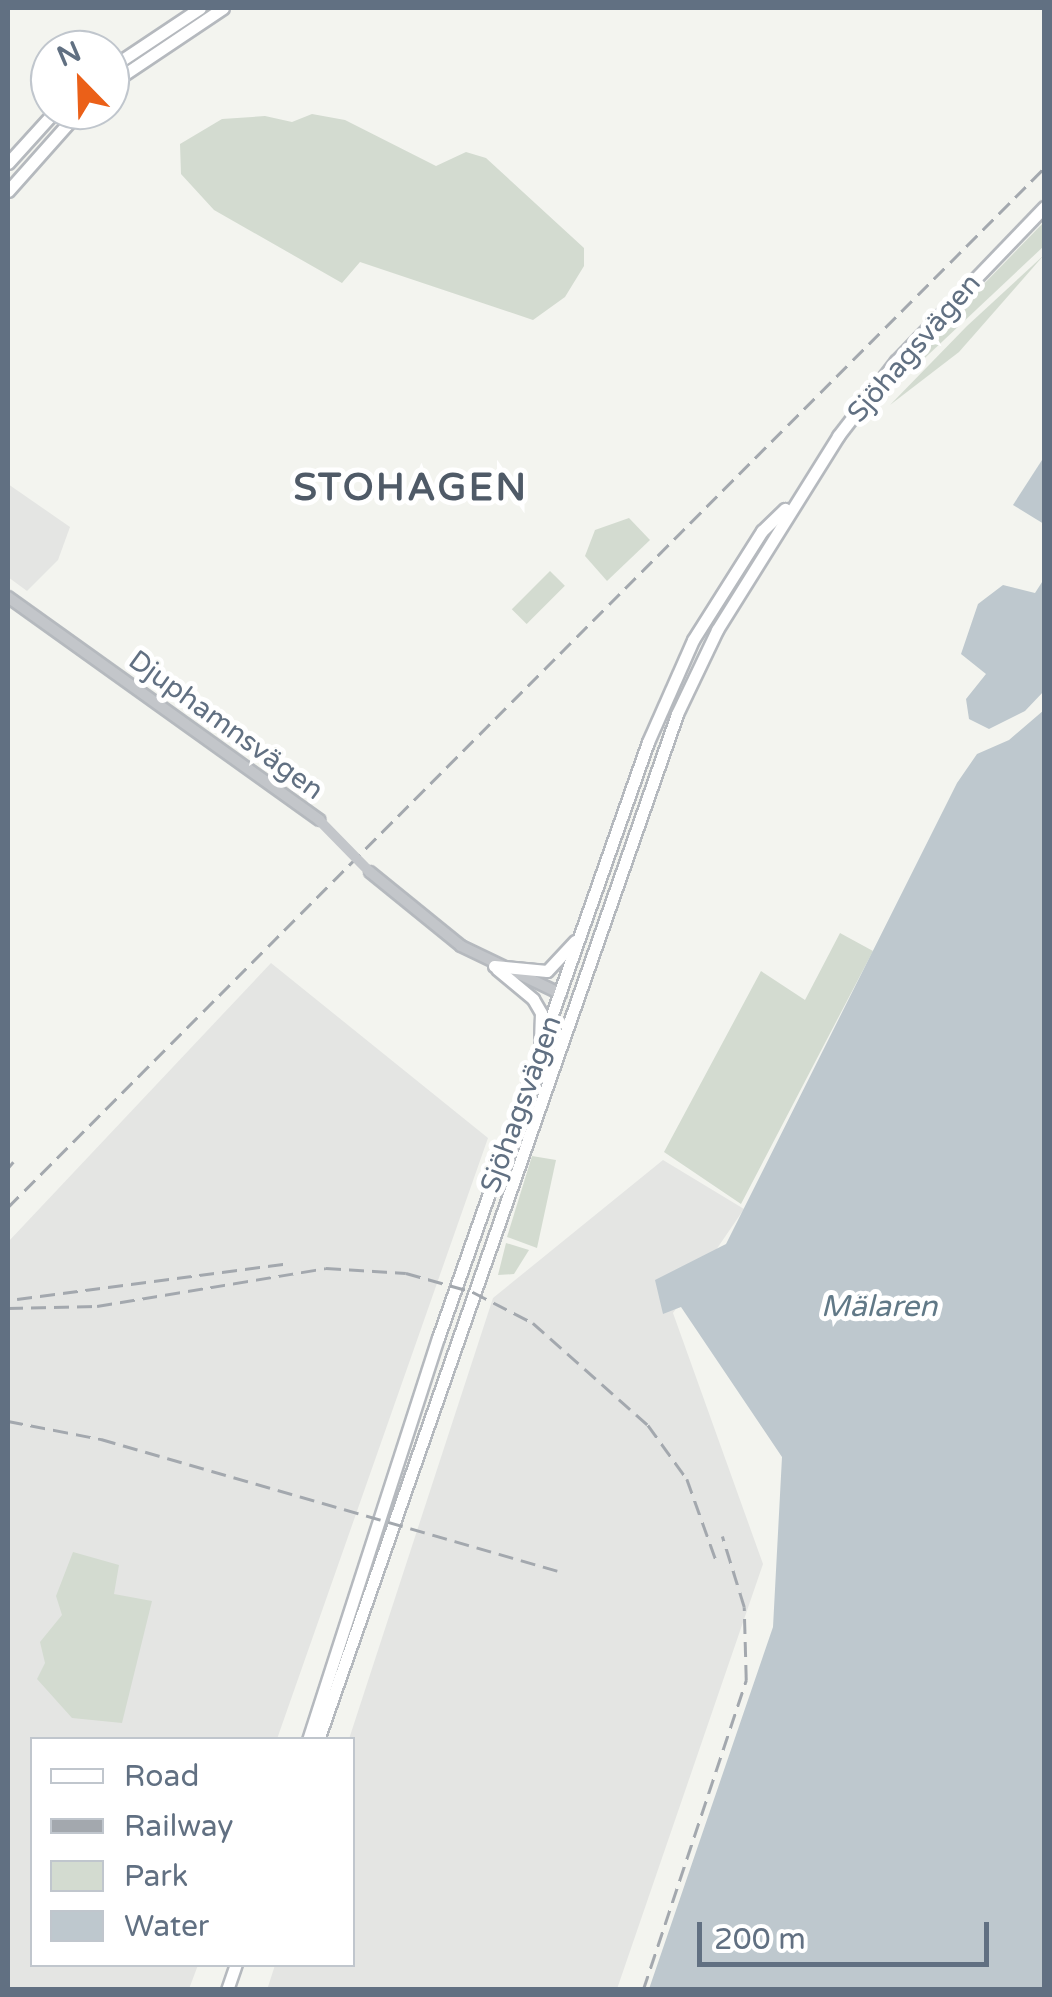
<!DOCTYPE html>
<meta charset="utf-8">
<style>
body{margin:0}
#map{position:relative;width:1052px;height:1997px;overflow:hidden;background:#f3f4ef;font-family:"Varela Round",sans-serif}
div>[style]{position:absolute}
.built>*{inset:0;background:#e4e5e3}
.green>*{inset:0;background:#d3dbd0;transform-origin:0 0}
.water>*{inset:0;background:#bec8ce}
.roads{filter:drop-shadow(2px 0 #b5b9be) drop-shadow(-2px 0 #b5b9be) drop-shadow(0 2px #b5b9be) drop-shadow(0 -2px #b5b9be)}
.tertiary>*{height:10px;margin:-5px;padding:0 5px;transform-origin:5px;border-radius:5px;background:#c3c6ca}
.secondary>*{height:11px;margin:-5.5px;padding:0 5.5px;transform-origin:5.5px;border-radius:5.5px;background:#fff}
.rail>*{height:2.5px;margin-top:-1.25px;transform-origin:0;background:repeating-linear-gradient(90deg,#a3a8ae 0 15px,transparent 0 23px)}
.tertiary-bridge>*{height:10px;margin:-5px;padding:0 5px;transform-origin:5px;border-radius:5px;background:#c3c6ca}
span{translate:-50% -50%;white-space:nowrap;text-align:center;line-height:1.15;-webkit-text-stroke:10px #fff;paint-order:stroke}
.street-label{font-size:28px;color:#617082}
.water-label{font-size:30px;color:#617987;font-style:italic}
.district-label{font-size:38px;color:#4f5a67;font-weight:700;letter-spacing:2.5px}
.frame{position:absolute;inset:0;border:10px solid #617082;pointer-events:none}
.legend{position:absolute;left:30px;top:1737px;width:325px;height:230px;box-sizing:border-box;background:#fff;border:2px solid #c0c6cd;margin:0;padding:12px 18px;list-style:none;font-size:30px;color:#617082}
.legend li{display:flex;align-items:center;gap:20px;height:50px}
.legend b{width:50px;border:2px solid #c0c6cd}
.north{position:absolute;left:30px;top:30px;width:100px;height:100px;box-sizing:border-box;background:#fff;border:2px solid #c0c6cd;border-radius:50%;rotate:337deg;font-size:28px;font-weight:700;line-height:40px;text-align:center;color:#617082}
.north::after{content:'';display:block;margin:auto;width:35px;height:45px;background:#eb6018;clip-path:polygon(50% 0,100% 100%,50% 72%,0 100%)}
.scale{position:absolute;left:697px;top:1922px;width:292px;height:45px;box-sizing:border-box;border:5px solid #617082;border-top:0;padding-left:12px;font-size:30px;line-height:35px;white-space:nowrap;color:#617082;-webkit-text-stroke:8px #fff;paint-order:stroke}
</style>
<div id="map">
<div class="built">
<div style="clip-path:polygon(8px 484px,70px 527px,58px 560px,27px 591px,8px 577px)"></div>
<div style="clip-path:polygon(271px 963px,488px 1138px,277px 1739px,32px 1740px,32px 1964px,198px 1965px,189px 1989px,8px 1990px,8px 1242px)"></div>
<div style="clip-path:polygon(663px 1160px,744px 1209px,673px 1313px,763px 1564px,617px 1989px,267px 1990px,275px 1965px,352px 1964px,349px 1739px,493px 1298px)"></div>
</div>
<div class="green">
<div style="clip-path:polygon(312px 114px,345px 120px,436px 166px,466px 152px,486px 158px,584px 248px,584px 266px,565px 297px,533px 320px,360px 262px,342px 283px,214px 210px,181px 174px,180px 144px,222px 119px,265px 116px,292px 122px)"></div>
<div style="clip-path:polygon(1044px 222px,1044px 246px,895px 386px,914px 356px)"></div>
<div style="clip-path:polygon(1044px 255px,959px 352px,890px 405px,967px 326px)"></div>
<div style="clip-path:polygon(629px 518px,650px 540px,607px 581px,585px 556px,595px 530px)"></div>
<div style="left:550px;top:571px;width:21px;height:54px;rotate:45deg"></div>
<div style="clip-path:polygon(840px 933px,873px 951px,741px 1204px,664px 1152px,761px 971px,805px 1000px)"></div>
<div style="clip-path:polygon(532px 1156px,556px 1160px,537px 1248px,507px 1237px)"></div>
<div style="clip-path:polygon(506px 1243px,529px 1250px,514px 1274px,498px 1275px)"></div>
<div style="clip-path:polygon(73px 1552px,119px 1565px,114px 1594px,152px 1601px,122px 1723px,72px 1718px,37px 1679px,45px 1663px,40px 1642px,62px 1615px,56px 1596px)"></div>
</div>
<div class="water">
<div style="clip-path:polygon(1042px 460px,1044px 462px,1044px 524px,1013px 505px)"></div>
<div style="clip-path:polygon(1044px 579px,1044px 691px,1025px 711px,989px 729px,969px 719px,966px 699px,986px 674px,961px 654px,978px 604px,1003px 585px,1035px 593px)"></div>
<div style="clip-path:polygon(1044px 710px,1044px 1989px,649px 1989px,773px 1627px,782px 1457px,681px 1307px,663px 1314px,655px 1280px,726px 1244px,957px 783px,977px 754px,1009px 740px)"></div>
</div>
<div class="roads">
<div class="tertiary">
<div style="left:8px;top:597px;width:383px;rotate:35.6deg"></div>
<div style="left:370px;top:872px;width:117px;rotate:39.1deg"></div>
<div style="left:461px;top:946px;width:111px;rotate:25.6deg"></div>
</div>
<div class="secondary">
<div style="left:110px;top:68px;width:108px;rotate:-33.7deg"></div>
<div style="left:110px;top:84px;width:136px;rotate:-33.9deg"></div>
<div style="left:8px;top:163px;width:72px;rotate:-47.8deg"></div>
<div style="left:8px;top:191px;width:108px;rotate:-48.4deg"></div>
<div style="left:494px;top:966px;width:53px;rotate:5.4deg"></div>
<div style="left:547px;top:971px;width:41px;rotate:-47deg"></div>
<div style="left:497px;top:969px;width:47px;rotate:39.8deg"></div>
<div style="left:533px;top:999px;width:16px;rotate:60deg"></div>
<div style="left:541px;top:1013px;width:28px;rotate:92deg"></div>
<div style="left:308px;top:1740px;width:422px;rotate:-72.1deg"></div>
<div style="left:438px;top:1338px;width:632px;rotate:-70.59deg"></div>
<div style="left:648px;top:742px;width:111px;rotate:-66.2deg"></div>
<div style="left:693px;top:640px;width:129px;rotate:-57.7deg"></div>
<div style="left:762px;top:531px;width:32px;rotate:-44deg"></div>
<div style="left:318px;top:1740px;width:1087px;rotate:-70.71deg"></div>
<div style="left:677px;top:714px;width:93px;rotate:-64.5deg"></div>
<div style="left:717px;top:630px;width:229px;rotate:-58deg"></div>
<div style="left:838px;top:436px;width:95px;rotate:-52.3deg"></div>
<div style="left:896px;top:361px;width:214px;rotate:-46.1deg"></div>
<div style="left:227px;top:1990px;width:28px;rotate:-71deg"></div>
</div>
</div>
<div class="rail">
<div style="left:8px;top:1168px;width:8px;rotate:-50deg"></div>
<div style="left:8px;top:1207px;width:1467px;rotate:-45.08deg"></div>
<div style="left:17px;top:1299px;width:274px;rotate:-7.5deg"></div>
<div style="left:8px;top:1308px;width:89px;rotate:-1.3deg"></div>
<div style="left:97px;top:1306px;width:232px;rotate:-9.4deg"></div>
<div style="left:326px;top:1268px;width:80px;rotate:3.6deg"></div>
<div style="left:406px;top:1273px;width:70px;rotate:15.8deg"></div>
<div style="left:473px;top:1292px;width:68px;rotate:27.3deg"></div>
<div style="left:533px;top:1323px;width:154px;rotate:41.6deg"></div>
<div style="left:648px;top:1425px;width:67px;rotate:54.2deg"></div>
<div style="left:687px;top:1479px;width:86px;rotate:70.3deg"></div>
<div style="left:8px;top:1421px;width:95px;rotate:11deg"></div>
<div style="left:101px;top:1439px;width:481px;rotate:16.1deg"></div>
<div style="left:643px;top:1990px;width:327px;rotate:-71.6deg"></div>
<div style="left:746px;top:1680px;width:73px;rotate:-91.6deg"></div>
<div style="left:744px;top:1607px;width:74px;rotate:-107.2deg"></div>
</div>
<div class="tertiary-bridge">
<div style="left:319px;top:820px;width:73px;rotate:45.6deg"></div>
</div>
<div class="street-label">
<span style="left:914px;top:348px;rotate:-49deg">Sjöhagsvägen</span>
<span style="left:226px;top:725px;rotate:36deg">Djuphamnsvägen</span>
<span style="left:521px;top:1104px;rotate:-70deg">Sjöhagsvägen</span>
</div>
<div class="water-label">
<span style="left:879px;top:1307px">Mälaren</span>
</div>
<div class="district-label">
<span style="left:411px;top:489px">STOHAGEN</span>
</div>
<div class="frame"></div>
<ul class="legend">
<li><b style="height:12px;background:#fff"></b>Road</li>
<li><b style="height:12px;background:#a3a8ae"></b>Railway</li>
<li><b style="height:28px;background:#d3dbd0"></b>Park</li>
<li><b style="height:28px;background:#bec8ce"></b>Water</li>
</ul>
<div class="north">N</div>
<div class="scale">200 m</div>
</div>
